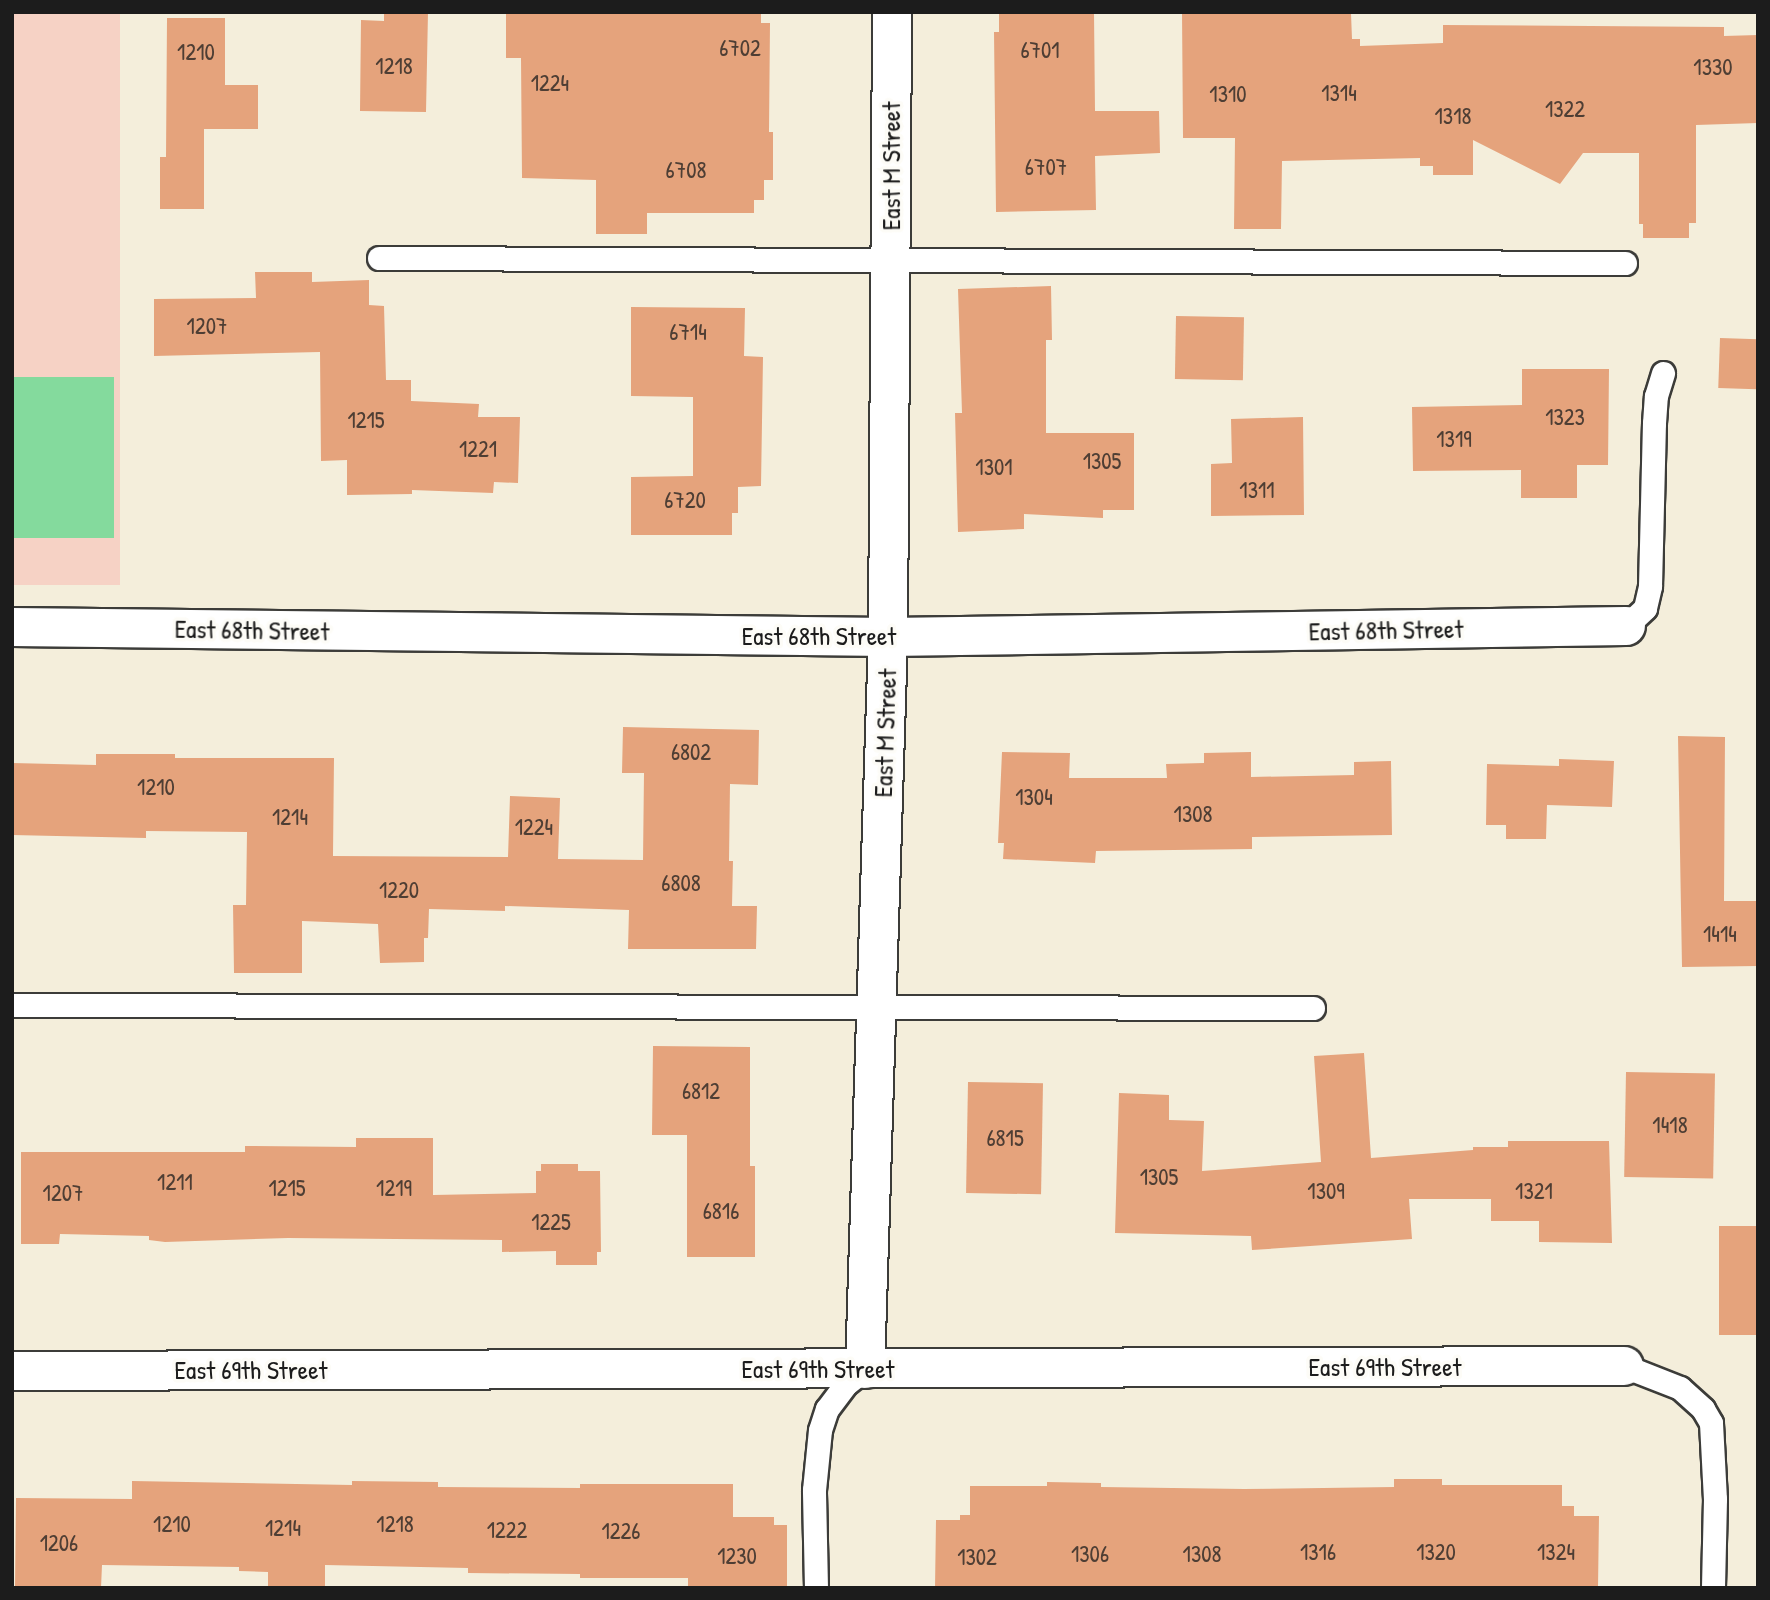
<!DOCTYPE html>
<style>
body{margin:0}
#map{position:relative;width:1770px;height:1600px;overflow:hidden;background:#f4eedb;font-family:"Patrick Hand",sans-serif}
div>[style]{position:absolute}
.built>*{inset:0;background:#f6d2c5;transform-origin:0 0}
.green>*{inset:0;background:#84da9d;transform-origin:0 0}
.building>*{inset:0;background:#e5a37c;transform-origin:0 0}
.roads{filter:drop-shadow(2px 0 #3c3c39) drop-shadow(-2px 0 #3c3c39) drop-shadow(0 2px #3c3c39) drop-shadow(0 -2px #3c3c39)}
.service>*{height:23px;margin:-11.5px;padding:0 11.5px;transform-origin:11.5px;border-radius:11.5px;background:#fff}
.minor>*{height:38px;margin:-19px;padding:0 19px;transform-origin:19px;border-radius:19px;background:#fff}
span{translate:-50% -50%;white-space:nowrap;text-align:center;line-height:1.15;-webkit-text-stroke:7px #fdfcf7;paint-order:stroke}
.number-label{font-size:23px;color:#4e3e34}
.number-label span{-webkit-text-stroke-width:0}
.street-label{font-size:26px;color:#1c1c1c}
.frame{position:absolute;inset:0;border:14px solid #1c1c1c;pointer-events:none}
</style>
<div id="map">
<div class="built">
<div style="left:12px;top:12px;width:108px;height:573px"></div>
</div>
<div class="green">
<div style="left:12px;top:377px;width:102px;height:161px"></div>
</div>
<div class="building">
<div style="clip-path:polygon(384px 12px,428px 12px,426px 112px,360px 111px,361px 20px,384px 21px)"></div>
<div style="clip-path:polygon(506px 12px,761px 12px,761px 23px,770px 23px,769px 132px,773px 132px,773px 180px,764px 180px,764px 200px,754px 200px,754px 213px,647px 213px,647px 234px,596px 234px,596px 180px,522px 178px,521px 58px,506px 58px)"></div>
<div style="clip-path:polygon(999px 12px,1094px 12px,1095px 111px,1159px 111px,1160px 153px,1095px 156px,1096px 210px,996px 212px,994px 32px,999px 32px)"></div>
<div style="clip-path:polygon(1182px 12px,1351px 13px,1352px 39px,1360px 39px,1360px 46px,1443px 43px,1443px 25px,1724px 27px,1724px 36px,1758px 35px,1758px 123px,1696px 125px,1696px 223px,1689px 223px,1689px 238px,1643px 238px,1643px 224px,1639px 224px,1639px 153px,1583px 153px,1560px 184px,1473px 140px,1473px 175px,1433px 175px,1433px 166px,1420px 166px,1420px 158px,1282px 161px,1281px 229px,1234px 229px,1235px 138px,1183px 138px)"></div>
<div style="clip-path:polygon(167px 18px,225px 18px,225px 85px,258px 85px,258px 129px,204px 129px,204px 209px,160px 209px,160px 157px,166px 157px)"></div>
<div style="clip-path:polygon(255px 272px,312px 272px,312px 282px,369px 280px,369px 305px,384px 306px,386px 380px,411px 380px,411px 401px,479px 404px,478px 417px,520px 417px,518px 483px,494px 482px,493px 493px,412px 490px,412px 494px,347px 495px,347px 460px,321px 461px,320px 352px,154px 356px,154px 299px,256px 298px)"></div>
<div style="clip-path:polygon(1051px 286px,1052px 340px,1046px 340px,1046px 433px,1134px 433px,1134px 510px,1103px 510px,1103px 518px,1024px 514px,1024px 529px,958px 532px,955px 413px,962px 413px,958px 289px)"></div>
<div style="clip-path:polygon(631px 307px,745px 308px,744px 356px,763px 357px,761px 486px,738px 487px,738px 513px,732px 513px,732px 535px,631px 535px,631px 477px,693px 476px,693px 397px,631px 396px)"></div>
<div style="left:1176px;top:316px;width:68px;height:63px;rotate:1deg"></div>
<div style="left:1720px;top:338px;width:38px;height:50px;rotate:2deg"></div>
<div style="clip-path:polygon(1522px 369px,1609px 369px,1608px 465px,1577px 465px,1577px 498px,1521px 498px,1521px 470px,1413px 471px,1412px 407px,1522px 405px)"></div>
<div style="clip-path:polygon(1303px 417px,1304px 515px,1211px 516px,1211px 464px,1232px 463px,1231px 419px)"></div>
<div style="clip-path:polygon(623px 727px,759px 730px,758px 785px,730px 784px,729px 861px,733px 861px,732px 906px,757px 906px,756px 949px,628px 949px,629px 910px,505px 906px,505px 911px,429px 909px,428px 938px,424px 938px,424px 962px,380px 963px,378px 924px,302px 921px,302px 973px,234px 973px,233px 905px,246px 905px,247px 832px,146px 831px,146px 838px,12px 835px,12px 763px,96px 765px,96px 754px,175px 754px,175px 758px,334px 758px,333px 856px,508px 857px,510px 796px,560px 798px,558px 859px,643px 860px,644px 773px,622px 773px)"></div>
<div style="clip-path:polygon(1678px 736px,1725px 737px,1724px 901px,1758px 901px,1758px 966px,1682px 967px)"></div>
<div style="clip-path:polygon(1002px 752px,1070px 753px,1069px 778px,1167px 778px,1166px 764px,1204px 763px,1204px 753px,1251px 752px,1251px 777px,1354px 775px,1354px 762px,1391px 761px,1392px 835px,1252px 837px,1252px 849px,1096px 851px,1095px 863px,1003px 859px,1004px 843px,998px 843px)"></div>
<div style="clip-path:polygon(1559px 759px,1614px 761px,1612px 807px,1547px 805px,1546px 839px,1506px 839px,1506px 825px,1486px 825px,1487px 764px,1559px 766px)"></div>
<div style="clip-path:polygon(653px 1046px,750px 1047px,750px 1166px,755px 1166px,755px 1257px,687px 1257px,687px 1135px,652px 1135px)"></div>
<div style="clip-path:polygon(1364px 1053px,1371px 1158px,1473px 1150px,1473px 1147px,1508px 1147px,1508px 1141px,1609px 1141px,1612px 1243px,1539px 1242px,1539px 1221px,1491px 1221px,1491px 1199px,1409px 1199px,1412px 1239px,1252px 1250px,1251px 1236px,1115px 1233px,1119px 1093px,1169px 1095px,1169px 1120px,1204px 1121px,1202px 1171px,1321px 1162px,1314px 1056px)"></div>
<div style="left:1626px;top:1072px;width:89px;height:105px;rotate:1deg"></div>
<div style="left:968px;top:1082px;width:75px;height:111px;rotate:1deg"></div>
<div style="clip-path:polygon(356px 1138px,433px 1138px,433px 1195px,536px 1193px,536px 1171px,541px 1171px,541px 1164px,578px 1164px,578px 1171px,600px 1171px,601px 1252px,597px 1252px,597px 1265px,556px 1265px,556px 1251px,502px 1252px,502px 1240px,288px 1238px,165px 1242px,149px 1240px,149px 1236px,60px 1234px,59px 1244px,21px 1244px,21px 1152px,245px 1152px,245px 1146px,356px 1147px)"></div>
<div style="left:1758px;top:1226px;width:109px;height:39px;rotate:90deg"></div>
<div style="clip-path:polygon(1394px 1479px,1442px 1479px,1442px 1485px,1562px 1485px,1562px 1506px,1574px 1506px,1574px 1516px,1599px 1516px,1598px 1588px,935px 1588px,936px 1520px,960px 1520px,960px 1515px,970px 1515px,970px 1486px,1047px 1486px,1047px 1482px,1101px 1483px,1101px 1487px,1244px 1489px,1394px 1487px)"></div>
<div style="clip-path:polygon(132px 1481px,352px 1485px,352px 1481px,438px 1482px,438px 1487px,580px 1488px,580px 1484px,733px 1484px,733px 1517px,774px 1517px,774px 1525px,787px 1525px,787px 1588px,688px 1588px,688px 1578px,580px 1578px,580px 1574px,468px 1573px,468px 1568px,325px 1565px,325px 1588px,268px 1588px,268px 1572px,239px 1571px,239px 1567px,102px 1565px,101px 1588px,15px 1588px,16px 1498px,132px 1499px)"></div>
</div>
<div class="roads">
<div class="service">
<div style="left:379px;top:258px;width:1246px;rotate:0.23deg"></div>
<div style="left:1626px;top:626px;width:26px;rotate:-43deg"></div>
<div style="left:1645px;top:608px;width:23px;rotate:-77deg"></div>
<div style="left:1650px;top:586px;width:163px;rotate:-88.6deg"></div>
<div style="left:1654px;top:423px;width:27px;rotate:-86deg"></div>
<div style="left:1656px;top:396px;width:24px;rotate:-73deg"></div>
<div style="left:12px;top:1005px;width:1301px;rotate:0.13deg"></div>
<div style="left:1624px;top:1366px;width:60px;rotate:21.4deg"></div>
<div style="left:1680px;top:1388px;width:31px;rotate:42deg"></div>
<div style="left:1703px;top:1409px;width:16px;rotate:60deg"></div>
<div style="left:1711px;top:1423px;width:76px;rotate:87deg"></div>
<div style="left:1715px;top:1499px;width:89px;rotate:91.3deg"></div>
<div style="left:816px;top:1588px;width:98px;rotate:-91.2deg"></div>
<div style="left:814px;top:1490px;width:60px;rotate:-84.3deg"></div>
<div style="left:820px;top:1430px;width:22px;rotate:-72deg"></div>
<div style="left:827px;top:1409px;width:31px;rotate:-53deg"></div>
<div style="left:846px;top:1384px;width:24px;rotate:-38deg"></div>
</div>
<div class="minor">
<div style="left:12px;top:627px;width:876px;rotate:0.65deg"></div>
<div style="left:888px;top:637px;width:738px;rotate:-0.85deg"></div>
<div style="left:865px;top:1369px;width:732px;rotate:-88.2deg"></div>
<div style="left:888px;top:637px;width:625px;rotate:-89.63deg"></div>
<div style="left:12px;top:1371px;width:1612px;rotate:-0.18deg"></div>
</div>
</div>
<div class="number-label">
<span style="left:740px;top:48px">6702</span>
<span style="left:1040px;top:50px">6701</span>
<span style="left:196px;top:52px">1210</span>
<span style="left:394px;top:66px">1218</span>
<span style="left:1713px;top:67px">1330</span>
<span style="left:550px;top:83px">1224</span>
<span style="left:1339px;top:93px">1314</span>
<span style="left:1228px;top:94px">1310</span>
<span style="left:1565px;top:109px">1322</span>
<span style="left:1453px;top:116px">1318</span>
<span style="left:1046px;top:167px">6707</span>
<span style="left:686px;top:170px">6708</span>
<span style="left:207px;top:326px">1207</span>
<span style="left:688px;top:332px">6714</span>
<span style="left:1565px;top:417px">1323</span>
<span style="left:366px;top:420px">1215</span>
<span style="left:1454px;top:439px">1319</span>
<span style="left:478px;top:449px">1221</span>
<span style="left:1102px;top:461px">1305</span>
<span style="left:994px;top:467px">1301</span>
<span style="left:1257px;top:490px">1311</span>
<span style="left:685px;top:500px">6720</span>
<span style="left:691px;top:752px">6802</span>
<span style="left:156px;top:787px">1210</span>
<span style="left:1034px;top:797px">1304</span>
<span style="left:1193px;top:814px">1308</span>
<span style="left:290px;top:817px">1214</span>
<span style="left:534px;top:827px">1224</span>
<span style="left:681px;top:883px">6808</span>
<span style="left:399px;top:890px">1220</span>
<span style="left:1720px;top:934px">1414</span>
<span style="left:701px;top:1091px">6812</span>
<span style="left:1670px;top:1125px">1418</span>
<span style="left:1005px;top:1138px">6815</span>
<span style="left:1159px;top:1177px">1305</span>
<span style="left:175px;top:1182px">1211</span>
<span style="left:287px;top:1188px">1215</span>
<span style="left:394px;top:1188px">1219</span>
<span style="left:1326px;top:1191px">1309</span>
<span style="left:1534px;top:1191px">1321</span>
<span style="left:63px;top:1193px">1207</span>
<span style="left:721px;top:1211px">6816</span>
<span style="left:551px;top:1222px">1225</span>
<span style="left:172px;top:1524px">1210</span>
<span style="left:395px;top:1524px">1218</span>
<span style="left:283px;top:1528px">1214</span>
<span style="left:507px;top:1530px">1222</span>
<span style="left:621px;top:1531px">1226</span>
<span style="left:59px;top:1543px">1206</span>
<span style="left:1318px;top:1552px">1316</span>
<span style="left:1436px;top:1552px">1320</span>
<span style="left:1556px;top:1552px">1324</span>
<span style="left:1090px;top:1554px">1306</span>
<span style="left:1202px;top:1554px">1308</span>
<span style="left:737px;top:1556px">1230</span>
<span style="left:977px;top:1557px">1302</span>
</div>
<div class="street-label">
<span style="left:891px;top:166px;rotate:-90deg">East M Street</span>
<span style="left:252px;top:630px;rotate:1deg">East 68th Street</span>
<span style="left:1386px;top:630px;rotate:-1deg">East 68th Street</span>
<span style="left:819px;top:636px">East 68th Street</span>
<span style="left:885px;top:733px;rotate:-88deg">East M Street</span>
<span style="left:1385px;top:1367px">East 69th Street</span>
<span style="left:818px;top:1369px">East 69th Street</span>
<span style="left:251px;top:1370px">East 69th Street</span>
</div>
<div class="frame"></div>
</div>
